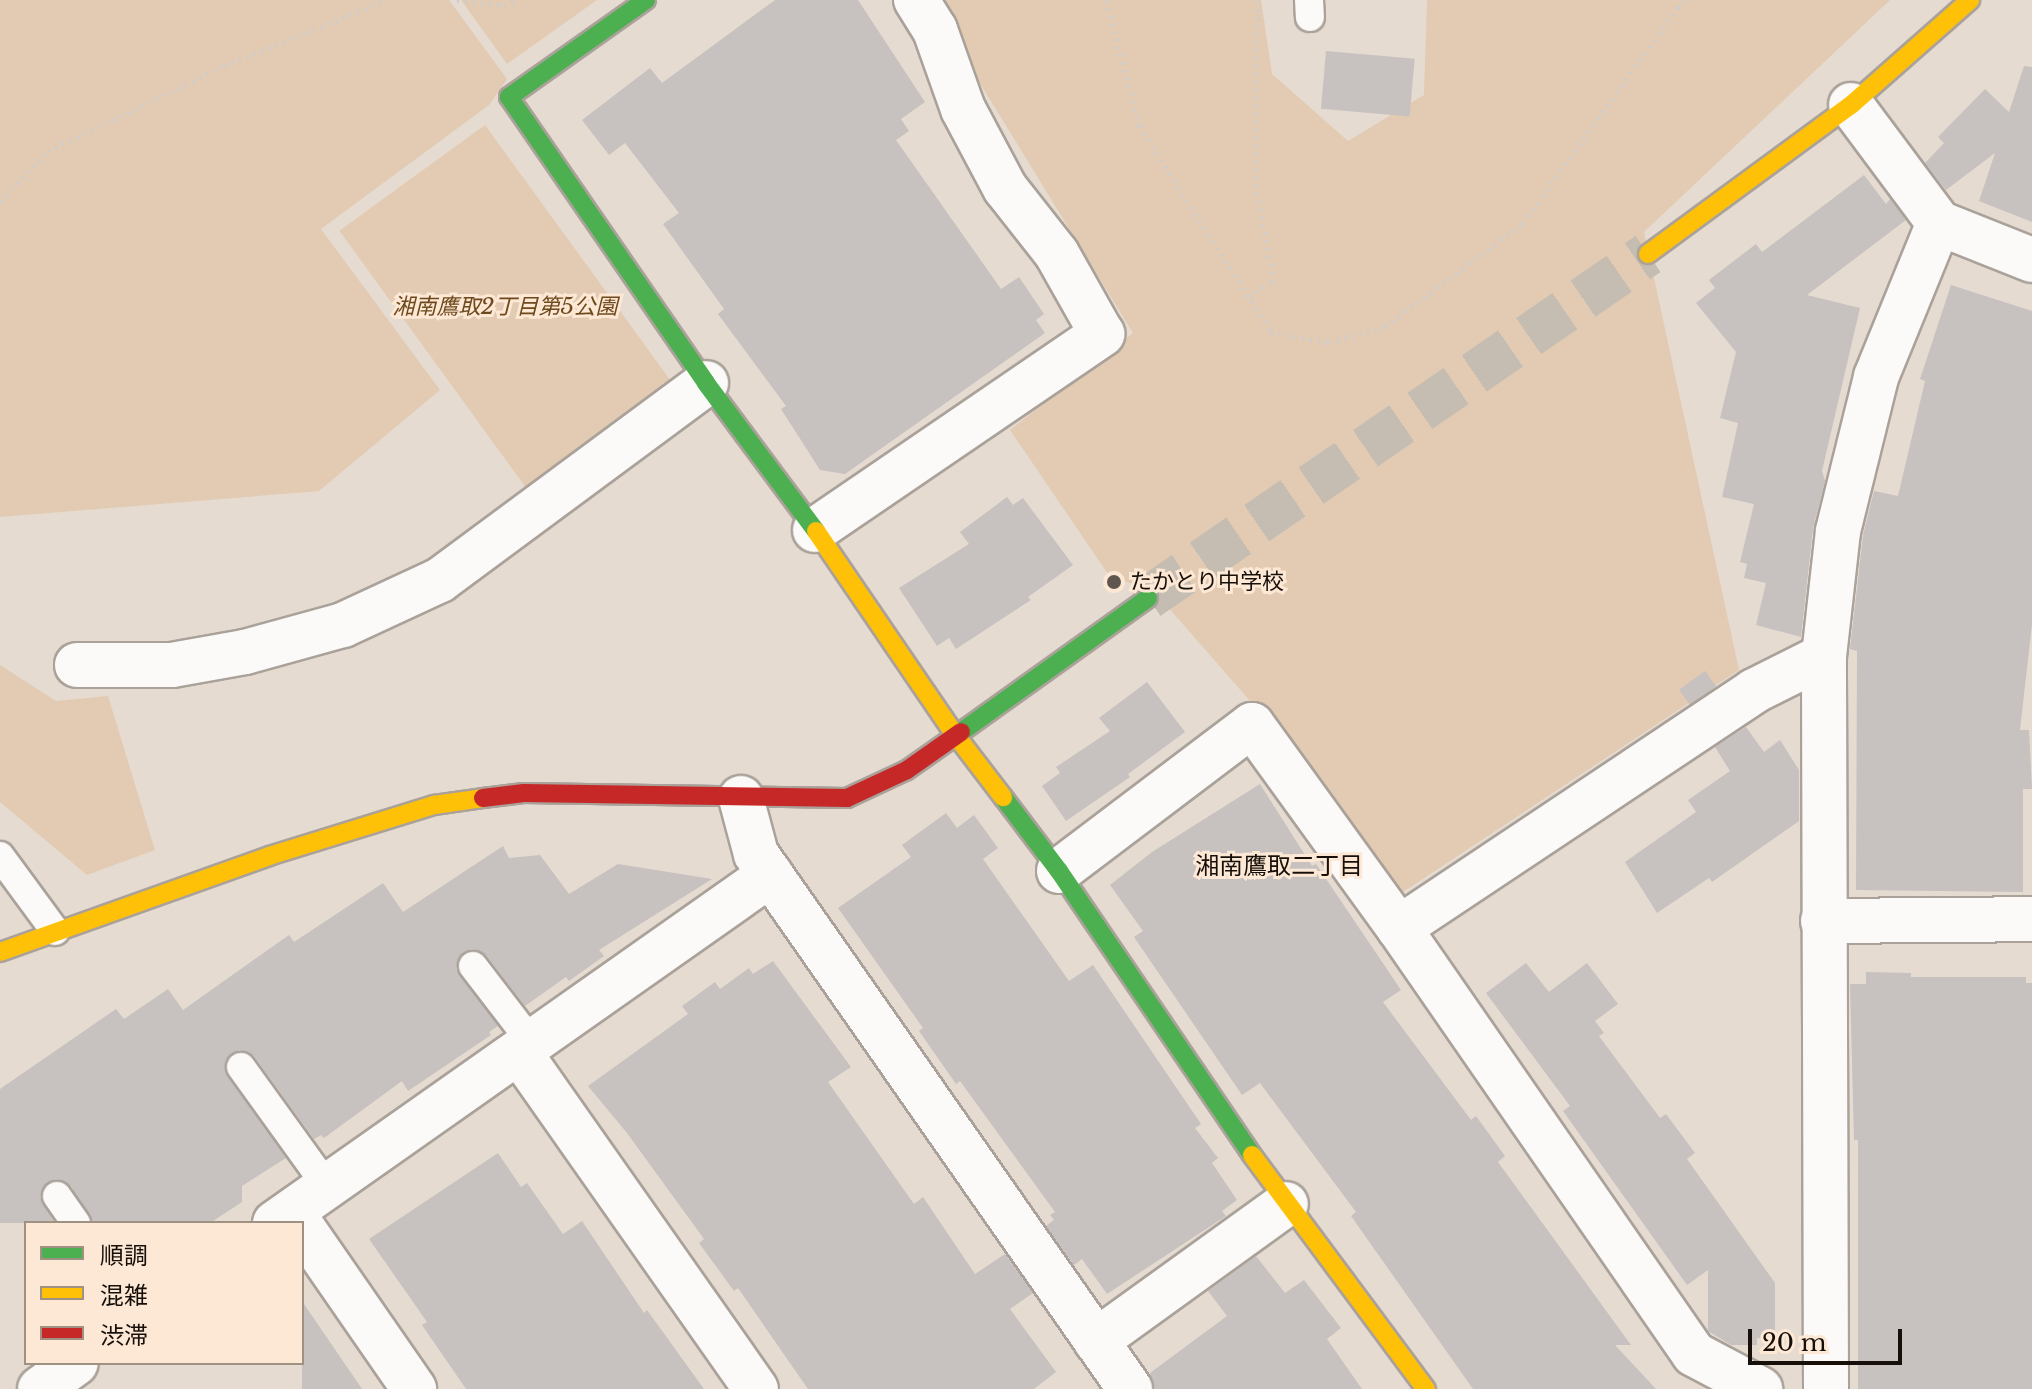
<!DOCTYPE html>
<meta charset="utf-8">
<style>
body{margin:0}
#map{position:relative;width:2032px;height:1389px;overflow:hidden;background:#e5dbd0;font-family:"Libre Baskerville","Noto Sans JP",serif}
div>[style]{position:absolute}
.green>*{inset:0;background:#e2cbb2;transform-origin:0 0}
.building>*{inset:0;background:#c7c1c0;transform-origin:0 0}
.street-tunnel>*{height:44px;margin-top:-22px;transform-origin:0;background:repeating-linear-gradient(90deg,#c6bdb2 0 44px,transparent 0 66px)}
.path>*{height:5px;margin-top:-2.5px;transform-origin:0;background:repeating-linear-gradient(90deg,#cfccc9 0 2px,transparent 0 8px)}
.roads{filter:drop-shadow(2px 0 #aaa29a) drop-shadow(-2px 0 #aaa29a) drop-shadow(0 2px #aaa29a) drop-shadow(0 -2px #aaa29a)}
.lane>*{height:28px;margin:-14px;padding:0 14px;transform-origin:14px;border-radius:14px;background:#fbfaf8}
.street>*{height:44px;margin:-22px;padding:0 22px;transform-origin:22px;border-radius:22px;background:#fbfaf8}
.fast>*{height:18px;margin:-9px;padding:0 9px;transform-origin:9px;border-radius:9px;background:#4caf50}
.slow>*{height:18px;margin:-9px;padding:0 9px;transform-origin:9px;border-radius:9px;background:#ffc107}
.jam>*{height:18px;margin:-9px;padding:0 9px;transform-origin:9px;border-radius:9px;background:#c62828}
.dots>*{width:22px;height:22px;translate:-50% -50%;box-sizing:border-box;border:4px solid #fce8d4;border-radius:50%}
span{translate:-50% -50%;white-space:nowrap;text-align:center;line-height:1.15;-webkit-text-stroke:6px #fce8d4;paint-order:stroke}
.park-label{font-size:22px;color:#6e491d;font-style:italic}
.poi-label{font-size:22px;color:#17100a}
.left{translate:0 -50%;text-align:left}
.neighbourhood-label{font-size:24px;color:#17100a}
.legend{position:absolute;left:24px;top:1221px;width:280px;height:144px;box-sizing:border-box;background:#fce8d4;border:2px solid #a09283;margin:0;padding:10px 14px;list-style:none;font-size:24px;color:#17100a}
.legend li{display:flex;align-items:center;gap:16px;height:40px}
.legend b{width:40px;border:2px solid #a09283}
.scale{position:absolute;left:1748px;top:1329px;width:154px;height:36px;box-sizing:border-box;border:4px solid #17100a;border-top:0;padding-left:10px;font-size:24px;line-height:28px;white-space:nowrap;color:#17100a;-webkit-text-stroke:6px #fce8d4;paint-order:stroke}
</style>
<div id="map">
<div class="green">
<div style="clip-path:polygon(0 0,449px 0,507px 79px,489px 105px,321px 229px,440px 390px,319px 491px,0 517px)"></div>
<div style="clip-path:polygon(461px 0,597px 0,507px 64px)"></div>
<div style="clip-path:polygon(929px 0,1261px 0,1272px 74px,1348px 141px,1424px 95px,1427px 0,1890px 0,1644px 232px,1739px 670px,1403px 892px,1244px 694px,1153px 590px,1110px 577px,1010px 430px,1133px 333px)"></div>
<div style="left:485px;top:125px;width:320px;height:180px;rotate:54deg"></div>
<div style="clip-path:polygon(0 665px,56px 701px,108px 696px,155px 850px,87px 875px,0 802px)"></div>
</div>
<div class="building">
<div style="clip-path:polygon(775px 0,858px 0,925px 102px,901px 119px,909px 131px,896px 140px,1001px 289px,1019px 277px,1044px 314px,1036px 320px,1045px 333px,845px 474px,820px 470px,781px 409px,786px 406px,718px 314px,724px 309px,663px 224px,679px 213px,625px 143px,609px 155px,582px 120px,650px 68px,662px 83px)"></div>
<div style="left:1326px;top:51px;width:89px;height:58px;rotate:5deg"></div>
<div style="clip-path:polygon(2024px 66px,2032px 67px,2032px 222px,1979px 201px,1995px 153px,1946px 190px,1925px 163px,1944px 143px,1938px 137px,1985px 89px,2009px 112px)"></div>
<div style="clip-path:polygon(1864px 175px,1886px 204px,1890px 199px,1906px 220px,1807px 295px,1860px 308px,1822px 471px,1825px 481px,1813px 528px,1801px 637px,1756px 625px,1766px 583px,1744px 578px,1747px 564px,1740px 562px,1754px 504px,1722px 497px,1738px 423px,1720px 418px,1736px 352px,1696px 303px,1715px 288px,1709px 280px,1756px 244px,1762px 252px)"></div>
<div style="clip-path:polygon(1951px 285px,2032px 311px,2032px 624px,2020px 730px,2029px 730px,2032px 789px,2023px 789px,2023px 892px,1856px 890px,1857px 651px,1850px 649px,1863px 535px,1874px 491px,1898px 496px,1925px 381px,1920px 379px)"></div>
<div style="clip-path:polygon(1007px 497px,1013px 505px,1023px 498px,1073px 565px,1028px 597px,1031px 600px,956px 649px,949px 638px,937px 646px,899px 588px,969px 544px,960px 532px)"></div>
<div style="left:1705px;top:671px;width:19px;height:32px;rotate:54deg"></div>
<div style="clip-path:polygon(1147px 682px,1185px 732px,1128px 774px,1130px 777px,1066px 821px,1042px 786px,1060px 773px,1056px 767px,1110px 731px,1099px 718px)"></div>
<div style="clip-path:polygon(1746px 727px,1764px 752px,1780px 740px,1799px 770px,1799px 821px,1712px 882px,1709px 878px,1657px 913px,1625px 862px,1696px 812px,1688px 800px,1730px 771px,1715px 747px)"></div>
<div style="clip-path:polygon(1260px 784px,1312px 866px,1316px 864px,1401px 990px,1383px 1002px,1471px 1120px,1476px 1116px,1505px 1156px,1498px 1162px,1631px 1345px,1615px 1345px,1656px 1389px,1473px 1389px,1351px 1216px,1356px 1212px,1260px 1083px,1242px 1095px,1134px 937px,1143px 931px,1110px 885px,1152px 852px)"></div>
<div style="clip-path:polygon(946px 813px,957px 828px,974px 815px,998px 848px,983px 859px,1069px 981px,1093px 965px,1201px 1124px,1195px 1128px,1218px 1158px,1212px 1163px,1237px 1200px,1222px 1211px,1226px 1216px,1107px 1294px,1082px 1259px,1074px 1265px,1046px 1226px,1054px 1220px,1050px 1215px,1055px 1212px,960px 1081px,956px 1084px,919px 1031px,923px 1028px,838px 908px,911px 857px,902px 845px)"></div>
<div style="clip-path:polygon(503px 846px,509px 858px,540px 855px,569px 894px,618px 864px,712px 879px,599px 950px,604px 956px,569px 981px,566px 977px,525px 1006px,486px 955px,472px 949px,463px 952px,456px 969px,498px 1026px,489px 1032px,491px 1035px,408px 1091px,402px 1081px,324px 1138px,321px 1135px,314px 1139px,254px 1056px,240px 1050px,232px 1053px,225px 1061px,227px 1076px,286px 1158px,242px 1186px,242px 1202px,210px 1223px,93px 1223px,71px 1186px,56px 1179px,47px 1183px,40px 1197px,55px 1223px,0 1223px,0 1089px,116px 1009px,124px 1019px,168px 989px,183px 1010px,289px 935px,294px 942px,383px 883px,403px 912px)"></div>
<div style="clip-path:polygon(773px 961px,851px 1067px,828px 1082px,914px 1204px,923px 1197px,975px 1274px,1005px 1254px,1033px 1293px,1010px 1309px,1056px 1372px,1034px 1389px,808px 1389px,738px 1288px,734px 1291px,699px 1243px,704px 1239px,627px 1133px,588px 1086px,688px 1014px,682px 1006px,715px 982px,720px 989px,749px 968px,753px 974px)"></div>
<div style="clip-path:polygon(1526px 963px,1549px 992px,1587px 963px,1618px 1004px,1595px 1021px,1604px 1033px,1599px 1036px,1660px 1118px,1666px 1114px,1695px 1153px,1687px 1159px,1775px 1283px,1775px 1338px,1757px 1338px,1757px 1345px,1731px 1345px,1708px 1331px,1708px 1270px,1687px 1285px,1563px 1111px,1570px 1106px,1486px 993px)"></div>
<div style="clip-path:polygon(1866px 972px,1911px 973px,1911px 977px,2026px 977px,2026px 983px,2032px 983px,2032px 1389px,1858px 1389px,1858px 1140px,1854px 1140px,1850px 984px,1866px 984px)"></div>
<div style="clip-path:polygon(498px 1153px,521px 1187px,527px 1183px,563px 1234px,582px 1221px,644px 1313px,647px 1310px,704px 1389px,466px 1389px,422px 1325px,427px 1322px,369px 1239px)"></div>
<div style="clip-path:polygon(1256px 1256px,1285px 1293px,1304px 1280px,1341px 1328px,1327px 1339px,1362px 1389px,1155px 1389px,1150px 1373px,1227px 1316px,1208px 1291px)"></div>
<div style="clip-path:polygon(302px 1301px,362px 1389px,302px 1389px)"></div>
</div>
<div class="street-tunnel">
<div style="left:1148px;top:598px;width:607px;rotate:-34.53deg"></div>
</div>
<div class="path">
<div style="left:457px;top:0;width:47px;rotate:6.1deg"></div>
<div style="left:504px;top:5px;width:14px;rotate:-21deg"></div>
<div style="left:1106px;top:0;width:130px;rotate:75.3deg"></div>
<div style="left:1139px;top:126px;width:245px;rotate:57.3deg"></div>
<div style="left:1271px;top:332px;width:59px;rotate:10.7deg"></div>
<div style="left:1329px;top:343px;width:59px;rotate:-16.9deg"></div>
<div style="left:1385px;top:326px;width:172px;rotate:-36.7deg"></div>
<div style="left:1523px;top:223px;width:266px;rotate:-54.3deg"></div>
<div style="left:1678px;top:7px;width:11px;rotate:-38deg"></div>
<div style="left:0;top:201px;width:69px;rotate:-46.2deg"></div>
<div style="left:48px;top:151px;width:195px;rotate:-25.8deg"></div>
<div style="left:224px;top:66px;width:175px;rotate:-22.2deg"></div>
<div style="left:1249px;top:296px;width:29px;rotate:-31deg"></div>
<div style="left:1274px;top:281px;width:88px;rotate:-101.2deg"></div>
<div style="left:1257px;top:195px;width:195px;rotate:-89.7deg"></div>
</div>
<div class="roads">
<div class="lane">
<div style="left:1309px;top:0;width:17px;rotate:87deg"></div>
<div style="left:0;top:856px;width:93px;rotate:53.7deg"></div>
<div style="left:473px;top:966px;width:97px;rotate:52.5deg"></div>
<div style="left:241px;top:1067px;width:145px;rotate:54.2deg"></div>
<div style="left:57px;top:1196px;width:33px;rotate:55deg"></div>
</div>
<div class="street">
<div style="left:1851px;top:105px;width:147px;rotate:53.3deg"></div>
<div style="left:1939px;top:223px;width:100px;rotate:21.7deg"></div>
<div style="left:815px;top:530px;width:348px;rotate:-34.3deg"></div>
<div style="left:1102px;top:334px;width:92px;rotate:-119.4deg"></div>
<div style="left:1057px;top:254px;width:84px;rotate:-128.2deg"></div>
<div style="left:1005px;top:188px;width:89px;rotate:-118deg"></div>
<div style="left:963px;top:109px;width:84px;rotate:-109.5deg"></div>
<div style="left:935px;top:30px;width:36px;rotate:-122deg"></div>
<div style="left:77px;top:665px;width:95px"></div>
<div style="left:172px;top:665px;width:74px;rotate:-10.1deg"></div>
<div style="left:245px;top:652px;width:102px;rotate:-15.4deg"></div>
<div style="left:343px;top:625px;width:107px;rotate:-24.9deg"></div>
<div style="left:440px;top:580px;width:331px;rotate:-36.5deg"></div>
<div style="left:741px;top:798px;width:58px;rotate:75deg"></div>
<div style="left:756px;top:854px;width:653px;rotate:55.04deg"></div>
<div style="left:1059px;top:871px;width:242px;rotate:-37.1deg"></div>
<div style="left:1252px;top:725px;width:251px;rotate:54.1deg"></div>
<div style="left:1399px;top:928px;width:518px;rotate:55.3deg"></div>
<div style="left:1694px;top:1354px;width:75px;rotate:27.9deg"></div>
<div style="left:1823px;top:921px;width:209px;rotate:-0.5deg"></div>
<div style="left:1399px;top:928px;width:427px;rotate:-33.7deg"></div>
<div style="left:1754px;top:691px;width:78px;rotate:-26.6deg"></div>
<div style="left:519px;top:1052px;width:412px;rotate:54.9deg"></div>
<div style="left:275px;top:1223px;width:606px;rotate:-35.13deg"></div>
<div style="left:302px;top:1227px;width:197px;rotate:55.3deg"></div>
<div style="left:1096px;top:1341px;width:234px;rotate:-35.8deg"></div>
<div style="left:40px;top:1389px;width:44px;rotate:-35.8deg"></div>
<div style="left:1826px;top:1389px;width:733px;rotate:-90.16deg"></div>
<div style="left:1824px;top:656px;width:126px;rotate:-83.6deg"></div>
<div style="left:1838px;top:531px;width:159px;rotate:-76.1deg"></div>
<div style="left:1876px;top:377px;width:166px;rotate:-67.8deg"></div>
</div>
<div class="fast">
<div style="left:646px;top:0;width:168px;rotate:144.7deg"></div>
<div style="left:509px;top:97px;width:347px;rotate:55.4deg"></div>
<div style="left:706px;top:383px;width:184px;rotate:53.4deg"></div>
<div style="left:961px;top:732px;width:230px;rotate:-35.6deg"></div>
<div style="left:1003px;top:797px;width:93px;rotate:52.9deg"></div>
<div style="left:1059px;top:871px;width:343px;rotate:55.8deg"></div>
</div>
<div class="slow">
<div style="left:1648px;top:254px;width:252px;rotate:-36.3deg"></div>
<div style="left:1851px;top:105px;width:159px;rotate:-41.4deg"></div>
<div style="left:816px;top:531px;width:245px;rotate:55.7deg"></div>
<div style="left:954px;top:733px;width:81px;rotate:52.6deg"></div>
<div style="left:0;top:952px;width:286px;rotate:-19.6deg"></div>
<div style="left:269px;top:856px;width:173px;rotate:-17.2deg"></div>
<div style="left:434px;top:805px;width:49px;rotate:-8.1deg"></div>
<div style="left:1252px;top:1155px;width:292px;rotate:53.4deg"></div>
</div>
<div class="jam">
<div style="left:483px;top:798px;width:41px;rotate:-7deg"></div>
<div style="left:524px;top:793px;width:323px;rotate:0.9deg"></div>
<div style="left:847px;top:798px;width:66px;rotate:-25deg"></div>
<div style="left:907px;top:770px;width:66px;rotate:-35.1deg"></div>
</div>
</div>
<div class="dots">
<div style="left:1114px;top:582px;background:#5f574f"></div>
</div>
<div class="park-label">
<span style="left:505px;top:307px">湘南鷹取2丁目第5公園</span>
</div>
<div class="poi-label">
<span class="left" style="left:1130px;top:582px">たかとり中学校</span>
</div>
<div class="neighbourhood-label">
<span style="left:1279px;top:866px">湘南鷹取二丁目</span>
</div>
<ul class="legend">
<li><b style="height:10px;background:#4caf50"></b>順調</li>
<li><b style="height:10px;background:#ffc107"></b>混雑</li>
<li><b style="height:10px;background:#c62828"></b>渋滞</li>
</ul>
<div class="scale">20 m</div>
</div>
